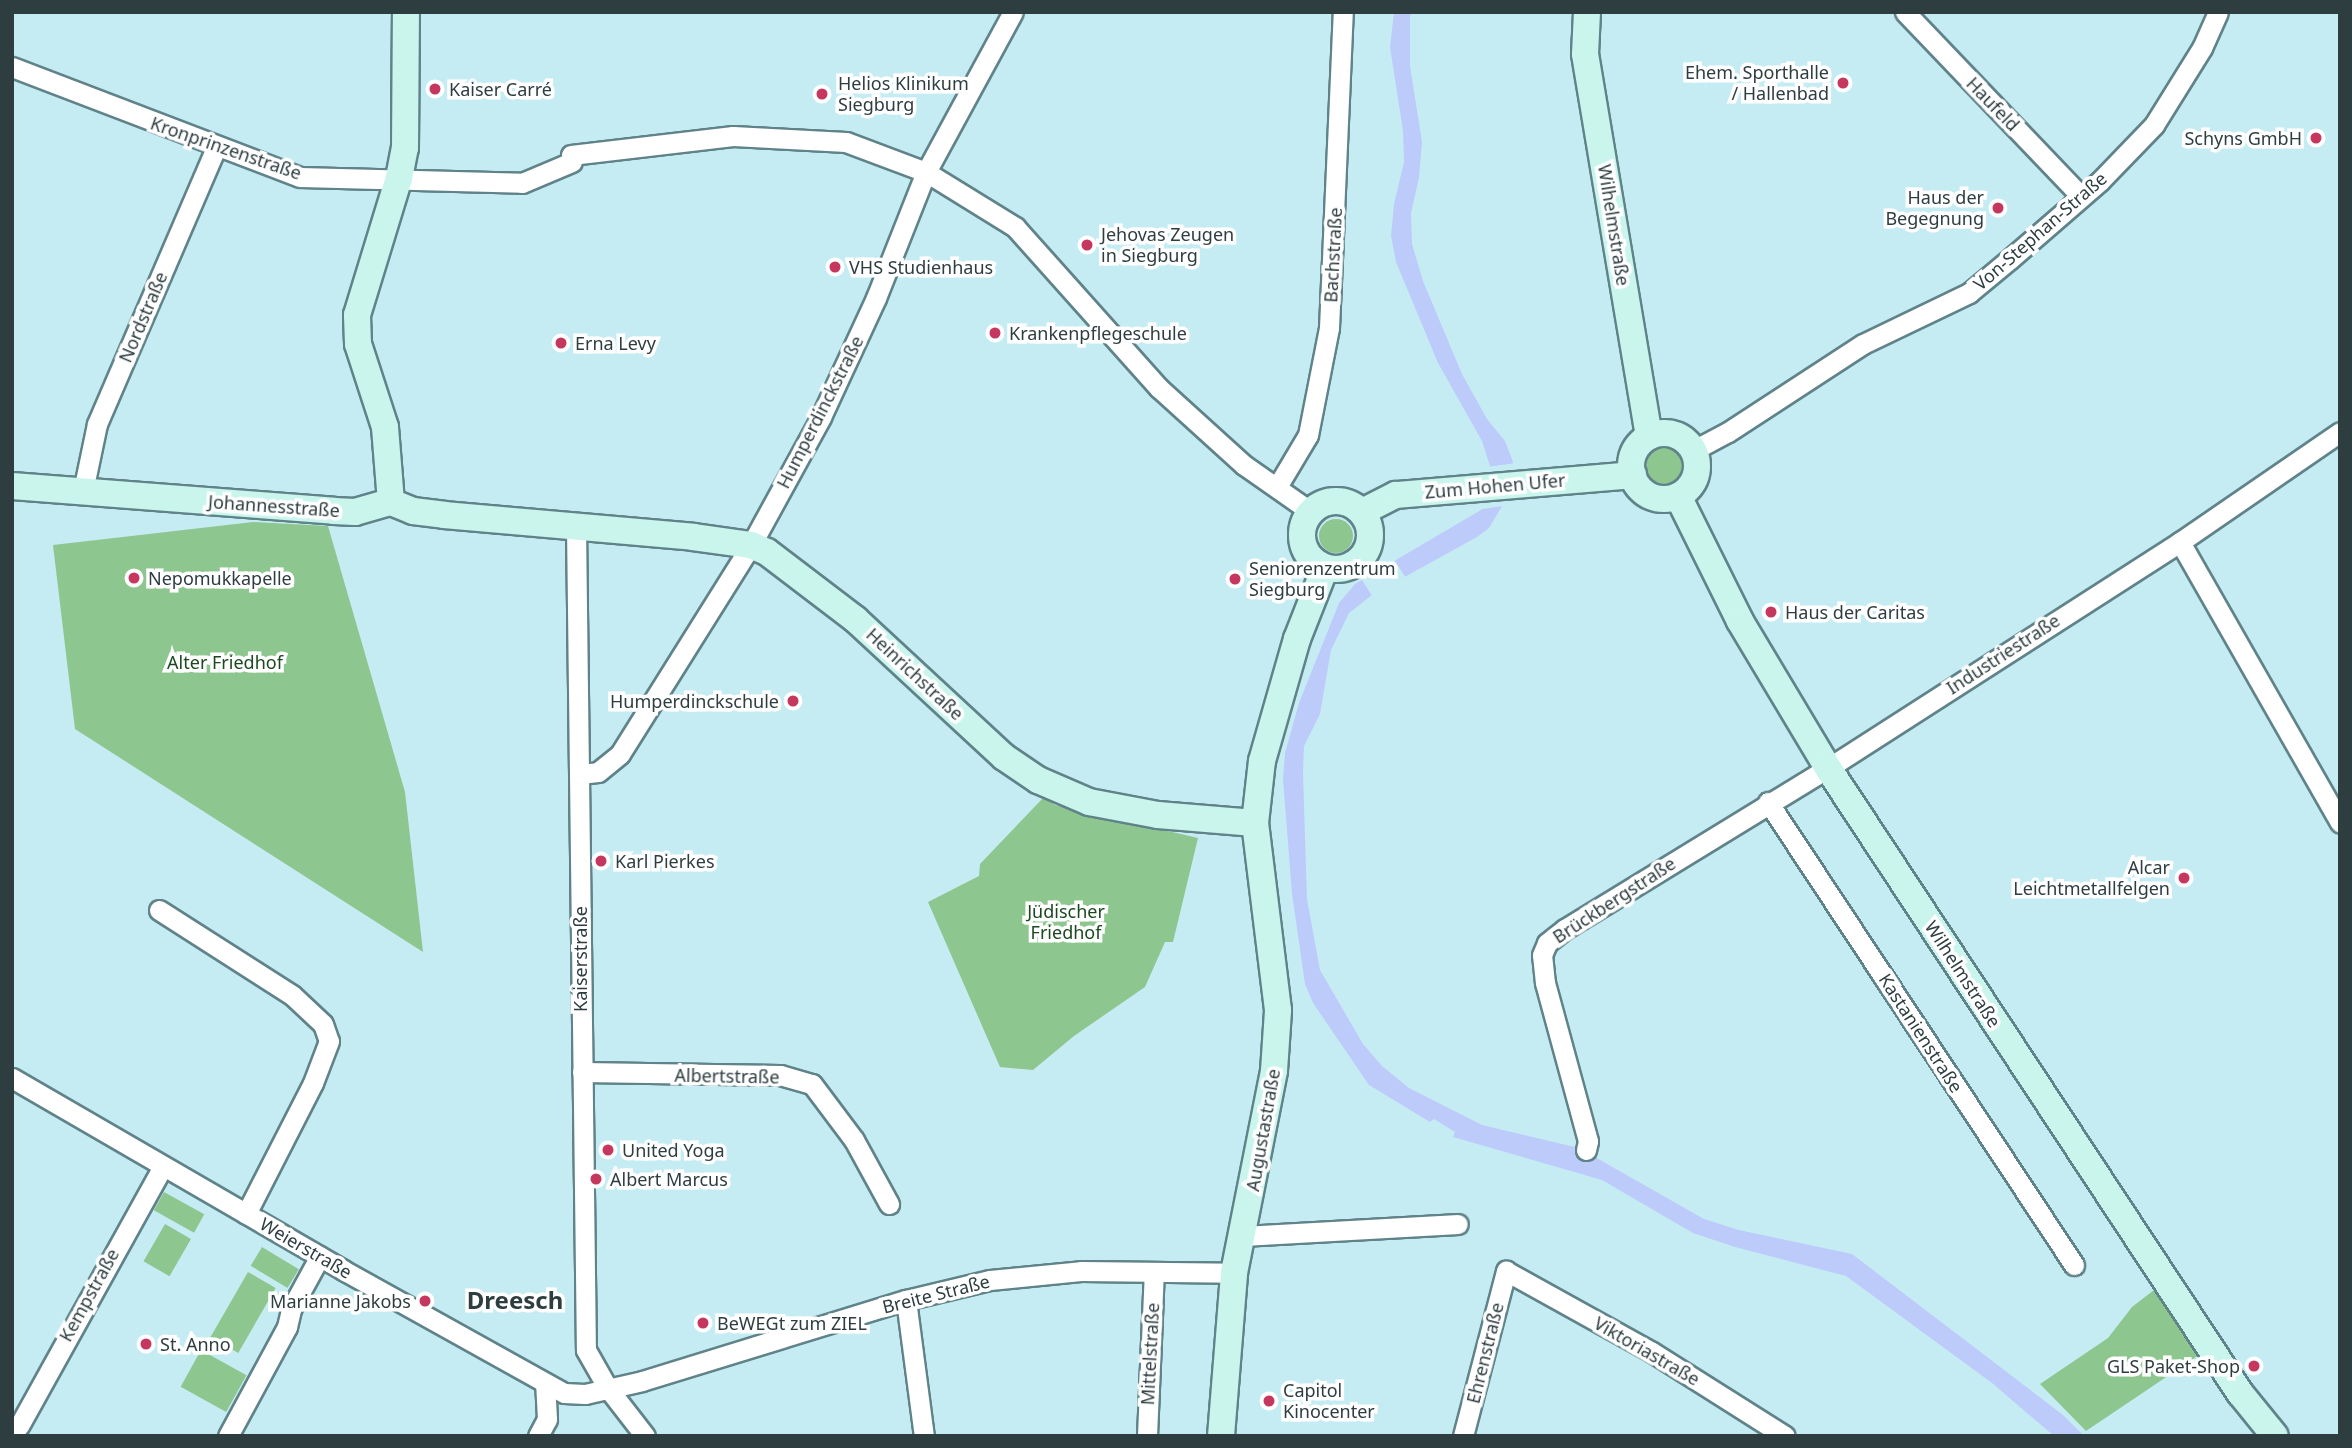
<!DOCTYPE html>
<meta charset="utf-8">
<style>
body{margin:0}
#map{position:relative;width:2352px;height:1448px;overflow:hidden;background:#c6ecf3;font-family:"Noto Sans",sans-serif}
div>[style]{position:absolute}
.green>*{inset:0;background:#8ec690;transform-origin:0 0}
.round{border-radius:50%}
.water>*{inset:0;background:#bdcbfb}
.pier>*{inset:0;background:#c6ecf3;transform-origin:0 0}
.roads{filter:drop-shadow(2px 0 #608389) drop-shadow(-2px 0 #608389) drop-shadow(0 2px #608389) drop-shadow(0 -2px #608389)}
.street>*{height:19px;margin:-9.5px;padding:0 9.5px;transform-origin:9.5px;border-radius:9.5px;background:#fff}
.secondary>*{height:26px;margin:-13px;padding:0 13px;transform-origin:13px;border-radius:13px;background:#caf5ed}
.secondary>.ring{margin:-13px;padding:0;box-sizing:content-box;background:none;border:26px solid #caf5ed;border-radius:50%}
.dots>*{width:19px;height:19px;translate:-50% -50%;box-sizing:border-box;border:4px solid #fff;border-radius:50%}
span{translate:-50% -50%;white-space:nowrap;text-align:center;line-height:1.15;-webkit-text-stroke:7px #fff;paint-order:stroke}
.poi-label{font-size:18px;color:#2e3d40}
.right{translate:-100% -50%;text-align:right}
.left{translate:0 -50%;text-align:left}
.street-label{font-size:18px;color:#2e3d40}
.park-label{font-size:18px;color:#1a491f}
.district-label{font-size:24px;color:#2e3d40;font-weight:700}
.frame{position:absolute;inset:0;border:14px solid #2e3d40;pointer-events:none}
</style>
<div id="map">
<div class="green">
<div class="round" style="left:1646px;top:448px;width:36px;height:36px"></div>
<div class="round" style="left:1319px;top:519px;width:34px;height:34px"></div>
<div style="clip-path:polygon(253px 522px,328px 526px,405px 792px,423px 952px,75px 729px,53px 545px)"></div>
<div style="clip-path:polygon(1044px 797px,1055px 805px,1198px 838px,1173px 942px,1165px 942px,1145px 987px,1074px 1036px,1033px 1070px,1000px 1067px,928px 902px,979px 876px,980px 864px)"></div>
<div style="left:164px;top:1192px;width:46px;height:21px;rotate:29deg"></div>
<div style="left:165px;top:1224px;width:30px;height:43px;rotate:30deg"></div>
<div style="left:262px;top:1247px;width:43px;height:22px;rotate:31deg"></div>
<div style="left:248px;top:1272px;width:32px;height:75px;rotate:30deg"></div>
<div style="clip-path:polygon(2154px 1290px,2199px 1355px,2086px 1431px,2040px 1384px,2108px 1338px,2132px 1307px)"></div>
<div style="left:201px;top:1350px;width:52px;height:42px;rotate:29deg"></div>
</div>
<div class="water">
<div style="clip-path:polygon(1394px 12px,1413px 12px,1410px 16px,1410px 66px,1422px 142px,1419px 178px,1411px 213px,1412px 244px,1423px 281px,1462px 374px,1487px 419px,1505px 441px,1513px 462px,1501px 508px,1489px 528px,1477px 537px,1372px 595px,1349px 613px,1331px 650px,1320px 714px,1304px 746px,1303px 773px,1307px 899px,1320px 970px,1363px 1044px,1382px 1066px,1409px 1088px,1482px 1125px,1579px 1148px,1704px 1219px,1739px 1230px,1852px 1254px,2063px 1415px,2084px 1436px,2054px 1436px,1992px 1383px,1846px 1276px,1735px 1247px,1693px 1233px,1602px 1180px,1453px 1137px,1455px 1132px,1434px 1119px,1430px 1122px,1369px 1085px,1313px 1003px,1305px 984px,1292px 894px,1283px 779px,1285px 753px,1299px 703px,1339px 603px,1355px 584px,1481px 510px,1490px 466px,1482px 441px,1438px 363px,1396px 262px,1391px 236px,1394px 204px,1404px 162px,1403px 131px,1390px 47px)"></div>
</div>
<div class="pier">
<div style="clip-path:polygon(1517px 463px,1503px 506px,1476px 510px,1486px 467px)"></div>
<div style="left:1392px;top:556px;width:26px;height:38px;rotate:58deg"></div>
</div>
<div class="roads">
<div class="street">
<div style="left:1905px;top:12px;width:255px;rotate:46.3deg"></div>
<div style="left:12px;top:67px;width:308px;rotate:20.9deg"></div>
<div style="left:300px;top:177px;width:222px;rotate:1.5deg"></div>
<div style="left:522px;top:183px;width:54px;rotate:-22.8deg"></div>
<div style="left:571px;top:155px;width:163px;rotate:-6.7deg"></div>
<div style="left:733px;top:136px;width:113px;rotate:3deg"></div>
<div style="left:846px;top:142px;width:85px;rotate:20.6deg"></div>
<div style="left:926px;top:172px;width:105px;rotate:31.7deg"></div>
<div style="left:1015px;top:227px;width:216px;rotate:48.2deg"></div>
<div style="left:1159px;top:388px;width:115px;rotate:42.2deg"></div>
<div style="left:1244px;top:465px;width:82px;rotate:35deg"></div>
<div style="left:1694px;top:450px;width:38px;rotate:-28deg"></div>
<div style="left:1728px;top:432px;width:161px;rotate:-33.1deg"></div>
<div style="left:1863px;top:344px;width:118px;rotate:-25.7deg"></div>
<div style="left:1969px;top:293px;width:53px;rotate:-39.7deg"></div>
<div style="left:2010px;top:259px;width:119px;rotate:-40.9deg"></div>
<div style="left:2100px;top:181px;width:78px;rotate:-46deg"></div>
<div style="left:2154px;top:125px;width:91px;rotate:-58.1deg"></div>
<div style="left:2202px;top:48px;width:39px;rotate:-66deg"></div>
<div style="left:1277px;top:487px;width:61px;rotate:-59.2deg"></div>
<div style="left:1308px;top:435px;width:109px;rotate:-78.9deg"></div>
<div style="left:1329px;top:328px;width:316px;rotate:-87.5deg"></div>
<div style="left:83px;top:491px;width:68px;rotate:-78.2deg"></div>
<div style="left:97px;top:424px;width:301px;rotate:-66.7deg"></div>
<div style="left:576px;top:525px;width:825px;rotate:89.31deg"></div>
<div style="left:586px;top:1350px;width:43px;rotate:60.4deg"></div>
<div style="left:607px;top:1387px;width:62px;rotate:52.2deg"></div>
<div style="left:2180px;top:542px;width:323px;rotate:60.3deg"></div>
<div style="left:580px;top:774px;width:18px;rotate:-6deg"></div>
<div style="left:598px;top:772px;width:28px;rotate:-39deg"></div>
<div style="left:620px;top:754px;width:247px;rotate:-57.9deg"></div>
<div style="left:751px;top:545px;width:146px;rotate:-61.3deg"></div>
<div style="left:821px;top:417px;width:131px;rotate:-65.2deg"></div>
<div style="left:876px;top:298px;width:136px;rotate:-68.4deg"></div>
<div style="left:926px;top:172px;width:182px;rotate:-61.5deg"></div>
<div style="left:1768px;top:802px;width:555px;rotate:56.54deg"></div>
<div style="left:159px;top:910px;width:158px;rotate:32.6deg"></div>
<div style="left:292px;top:995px;width:42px;rotate:43.1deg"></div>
<div style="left:323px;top:1024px;width:18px;rotate:71deg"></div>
<div style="left:329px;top:1041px;width:45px;rotate:110.9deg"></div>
<div style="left:313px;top:1083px;width:147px;rotate:117.1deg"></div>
<div style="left:582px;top:1072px;width:198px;rotate:0.9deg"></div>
<div style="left:780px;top:1075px;width:33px;rotate:16deg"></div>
<div style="left:812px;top:1084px;width:70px;rotate:53.1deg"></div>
<div style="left:854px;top:1140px;width:73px;rotate:61.3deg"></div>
<div style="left:12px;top:1078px;width:383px;rotate:30.1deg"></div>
<div style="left:343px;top:1270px;width:253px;rotate:29.1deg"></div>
<div style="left:564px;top:1393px;width:21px;rotate:3deg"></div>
<div style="left:585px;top:1394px;width:58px;rotate:-12.8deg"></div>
<div style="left:642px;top:1381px;width:276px;rotate:-17.1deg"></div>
<div style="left:906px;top:1300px;width:86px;rotate:-13.4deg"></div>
<div style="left:990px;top:1280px;width:91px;rotate:-5.6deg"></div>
<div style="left:1081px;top:1271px;width:153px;rotate:0.7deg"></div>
<div style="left:1586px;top:1150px;width:9px;rotate:-77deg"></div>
<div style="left:1588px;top:1141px;width:164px;rotate:-105.2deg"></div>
<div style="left:1545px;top:983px;width:28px;rotate:-96deg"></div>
<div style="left:1542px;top:955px;width:13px;rotate:-67deg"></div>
<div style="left:1547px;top:943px;width:23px;rotate:-38deg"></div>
<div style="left:1565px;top:929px;width:308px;rotate:-31.5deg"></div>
<div style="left:1828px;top:768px;width:418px;rotate:-32.7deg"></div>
<div style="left:2180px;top:542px;width:194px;rotate:-34.5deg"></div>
<div style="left:1243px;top:1236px;width:215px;rotate:-3.2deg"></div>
<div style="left:906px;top:1300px;width:137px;rotate:82.5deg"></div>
<div style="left:19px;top:1426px;width:297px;rotate:-61deg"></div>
<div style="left:228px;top:1436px;width:124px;rotate:-61.6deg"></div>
<div style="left:287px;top:1327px;width:18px;rotate:-77deg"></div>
<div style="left:291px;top:1309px;width:60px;rotate:-61.3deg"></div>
<div style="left:538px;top:1436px;width:19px;rotate:-62deg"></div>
<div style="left:547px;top:1419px;width:35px;rotate:-93deg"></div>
<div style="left:1147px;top:1436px;width:164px;rotate:-87.6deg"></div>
<div style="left:1463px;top:1436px;width:171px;rotate:-75.4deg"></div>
<div style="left:1506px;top:1271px;width:167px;rotate:29deg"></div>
<div style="left:1652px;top:1352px;width:157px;rotate:32.3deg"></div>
</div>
<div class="secondary">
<div style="left:1587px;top:12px;width:42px;rotate:92.7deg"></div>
<div style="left:1585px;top:54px;width:387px;rotate:80.5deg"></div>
<div class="ring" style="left:1631px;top:433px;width:40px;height:40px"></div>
<div style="left:12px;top:486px;width:323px;rotate:4.4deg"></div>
<div style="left:334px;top:511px;width:21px;rotate:3deg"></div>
<div style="left:355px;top:512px;width:37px;rotate:-16deg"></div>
<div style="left:391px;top:502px;width:24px;rotate:22deg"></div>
<div style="left:413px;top:511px;width:31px;rotate:7deg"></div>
<div style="left:444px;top:515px;width:250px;rotate:5deg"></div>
<div style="left:693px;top:537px;width:59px;rotate:7.9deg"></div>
<div style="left:751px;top:545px;width:17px;rotate:24deg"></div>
<div style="left:767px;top:552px;width:111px;rotate:37.3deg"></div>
<div style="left:855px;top:619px;width:203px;rotate:42.8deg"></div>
<div style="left:1004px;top:757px;width:41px;rotate:34.1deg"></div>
<div style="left:1038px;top:780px;width:56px;rotate:23.3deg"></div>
<div style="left:1089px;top:802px;width:70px;rotate:10.7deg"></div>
<div style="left:1158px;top:815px;width:97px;rotate:4.7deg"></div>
<div style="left:1678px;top:496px;width:140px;rotate:63.6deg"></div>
<div style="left:1740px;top:621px;width:171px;rotate:59.1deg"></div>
<div style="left:1828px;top:768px;width:749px;rotate:56.61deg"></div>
<div style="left:2240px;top:1393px;width:55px;rotate:50.9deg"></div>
<div class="ring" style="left:1302px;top:501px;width:42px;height:42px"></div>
<div style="left:391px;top:502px;width:75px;rotate:-94.6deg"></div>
<div style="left:385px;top:427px;width:87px;rotate:-108deg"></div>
<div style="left:358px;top:344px;width:29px;rotate:-92deg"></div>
<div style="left:357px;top:315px;width:143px;rotate:-73deg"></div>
<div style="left:399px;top:178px;width:31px;rotate:-79deg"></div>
<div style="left:405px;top:148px;width:136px;rotate:-89.6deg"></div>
<div style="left:1362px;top:512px;width:38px;rotate:-27deg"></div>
<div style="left:1396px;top:495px;width:238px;rotate:-4.8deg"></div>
<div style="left:1221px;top:1436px;width:164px;rotate:-85.4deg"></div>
<div style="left:1234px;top:1273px;width:206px;rotate:-78.8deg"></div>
<div style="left:1274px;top:1071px;width:61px;rotate:-86.2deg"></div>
<div style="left:1278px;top:1010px;width:188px;rotate:-97deg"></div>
<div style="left:1255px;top:823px;width:62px;rotate:-83.6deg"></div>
<div style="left:1262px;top:761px;width:127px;rotate:-74deg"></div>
<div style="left:1297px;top:639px;width:76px;rotate:-68.5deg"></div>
</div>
</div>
<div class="dots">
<div style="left:1843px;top:83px;background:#c63760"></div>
<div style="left:435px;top:89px;background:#c63760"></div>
<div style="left:822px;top:94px;background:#c63760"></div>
<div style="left:2316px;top:138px;background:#c63760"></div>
<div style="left:1998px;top:208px;background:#c63760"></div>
<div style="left:1087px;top:245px;background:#c63760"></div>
<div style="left:835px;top:267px;background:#c63760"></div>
<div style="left:995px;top:333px;background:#c63760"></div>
<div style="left:561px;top:343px;background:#c63760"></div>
<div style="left:134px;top:578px;background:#c63760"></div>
<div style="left:1235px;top:579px;background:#c63760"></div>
<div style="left:1771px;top:612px;background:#c63760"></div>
<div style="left:793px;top:701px;background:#c63760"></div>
<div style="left:601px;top:861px;background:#c63760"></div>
<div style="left:2184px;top:878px;background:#c63760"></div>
<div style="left:608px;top:1150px;background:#c63760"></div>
<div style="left:596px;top:1179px;background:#c63760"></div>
<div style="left:425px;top:1301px;background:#c63760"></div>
<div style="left:703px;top:1323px;background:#c63760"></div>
<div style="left:146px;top:1344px;background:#c63760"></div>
<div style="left:2254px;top:1366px;background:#c63760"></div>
<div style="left:1269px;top:1401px;background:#c63760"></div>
</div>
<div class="poi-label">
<span class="right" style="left:1829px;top:83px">Ehem. Sporthalle<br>/ Hallenbad</span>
<span class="left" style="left:838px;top:94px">Helios Klinikum<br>Siegburg</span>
<span class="left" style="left:449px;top:89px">Kaiser Carré</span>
<span class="right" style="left:2302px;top:138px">Schyns GmbH</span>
<span class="right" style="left:1984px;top:208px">Haus der<br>Begegnung</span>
<span class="left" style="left:1101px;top:245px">Jehovas Zeugen<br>in Siegburg</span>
<span class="left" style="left:849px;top:267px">VHS Studienhaus</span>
<span class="left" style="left:1009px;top:333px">Krankenpflegeschule</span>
<span class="left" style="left:575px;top:343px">Erna Levy</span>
<span class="left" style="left:1249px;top:579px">Seniorenzentrum<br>Siegburg</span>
<span class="left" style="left:148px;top:578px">Nepomukkapelle</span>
<span class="left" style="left:1785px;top:612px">Haus der Caritas</span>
<span class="right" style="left:779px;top:701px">Humperdinckschule</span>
<span class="left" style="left:615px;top:861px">Karl Pierkes</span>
<span class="right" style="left:2170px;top:878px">Alcar<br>Leichtmetallfelgen</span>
<span class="left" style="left:622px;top:1150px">United Yoga</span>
<span class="left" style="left:610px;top:1179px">Albert Marcus</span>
<span class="right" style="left:411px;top:1301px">Marianne Jakobs</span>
<span class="left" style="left:717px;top:1323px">BeWEGt zum ZIEL</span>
<span class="left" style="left:160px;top:1344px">St. Anno</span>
<span class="right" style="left:2240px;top:1366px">GLS Paket-Shop</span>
<span class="left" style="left:1283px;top:1401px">Capitol<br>Kinocenter</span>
</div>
<div class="street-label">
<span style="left:1993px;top:104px;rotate:46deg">Haufeld</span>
<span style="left:226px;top:148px;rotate:19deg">Kronprinzenstraße</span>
<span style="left:1614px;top:225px;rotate:81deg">Wilhelmstraße</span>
<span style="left:2040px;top:231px;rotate:-41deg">Von-Stephan-Straße</span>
<span style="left:1333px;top:255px;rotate:-87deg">Bachstraße</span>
<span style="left:143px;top:317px;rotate:-67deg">Nordstraße</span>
<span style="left:820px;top:412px;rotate:-63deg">Humperdinckstraße</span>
<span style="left:1495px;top:486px;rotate:-5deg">Zum Hohen Ufer</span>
<span style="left:274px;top:506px;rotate:4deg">Johannesstraße</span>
<span style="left:2003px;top:654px;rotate:-33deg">Industriestraße</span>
<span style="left:915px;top:674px;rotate:43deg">Heinrichstraße</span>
<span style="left:1614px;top:900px;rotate:-33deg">Brückbergstraße</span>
<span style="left:580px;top:959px;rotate:-90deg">Kaiserstraße</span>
<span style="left:1963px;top:974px;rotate:57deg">Wilhelmstraße</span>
<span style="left:1921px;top:1033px;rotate:57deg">Kastanienstraße</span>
<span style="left:727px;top:1076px;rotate:1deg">Albertstraße</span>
<span style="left:1263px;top:1130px;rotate:-80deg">Augustastraße</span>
<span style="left:306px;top:1248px;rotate:30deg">Weierstraße</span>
<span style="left:936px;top:1294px;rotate:-14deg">Breite Straße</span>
<span style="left:89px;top:1295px;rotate:-61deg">Kempstraße</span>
<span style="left:1647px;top:1351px;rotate:30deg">Viktoriastraße</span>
<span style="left:1485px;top:1353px;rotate:-76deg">Ehrenstraße</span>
<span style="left:1150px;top:1354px;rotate:-87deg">Mittelstraße</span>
</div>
<div class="park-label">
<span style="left:225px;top:662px">Alter Friedhof</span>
<span style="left:1066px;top:922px">Jüdischer<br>Friedhof</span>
</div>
<div class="district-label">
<span style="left:515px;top:1300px">Dreesch</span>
</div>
<div class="frame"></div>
</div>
